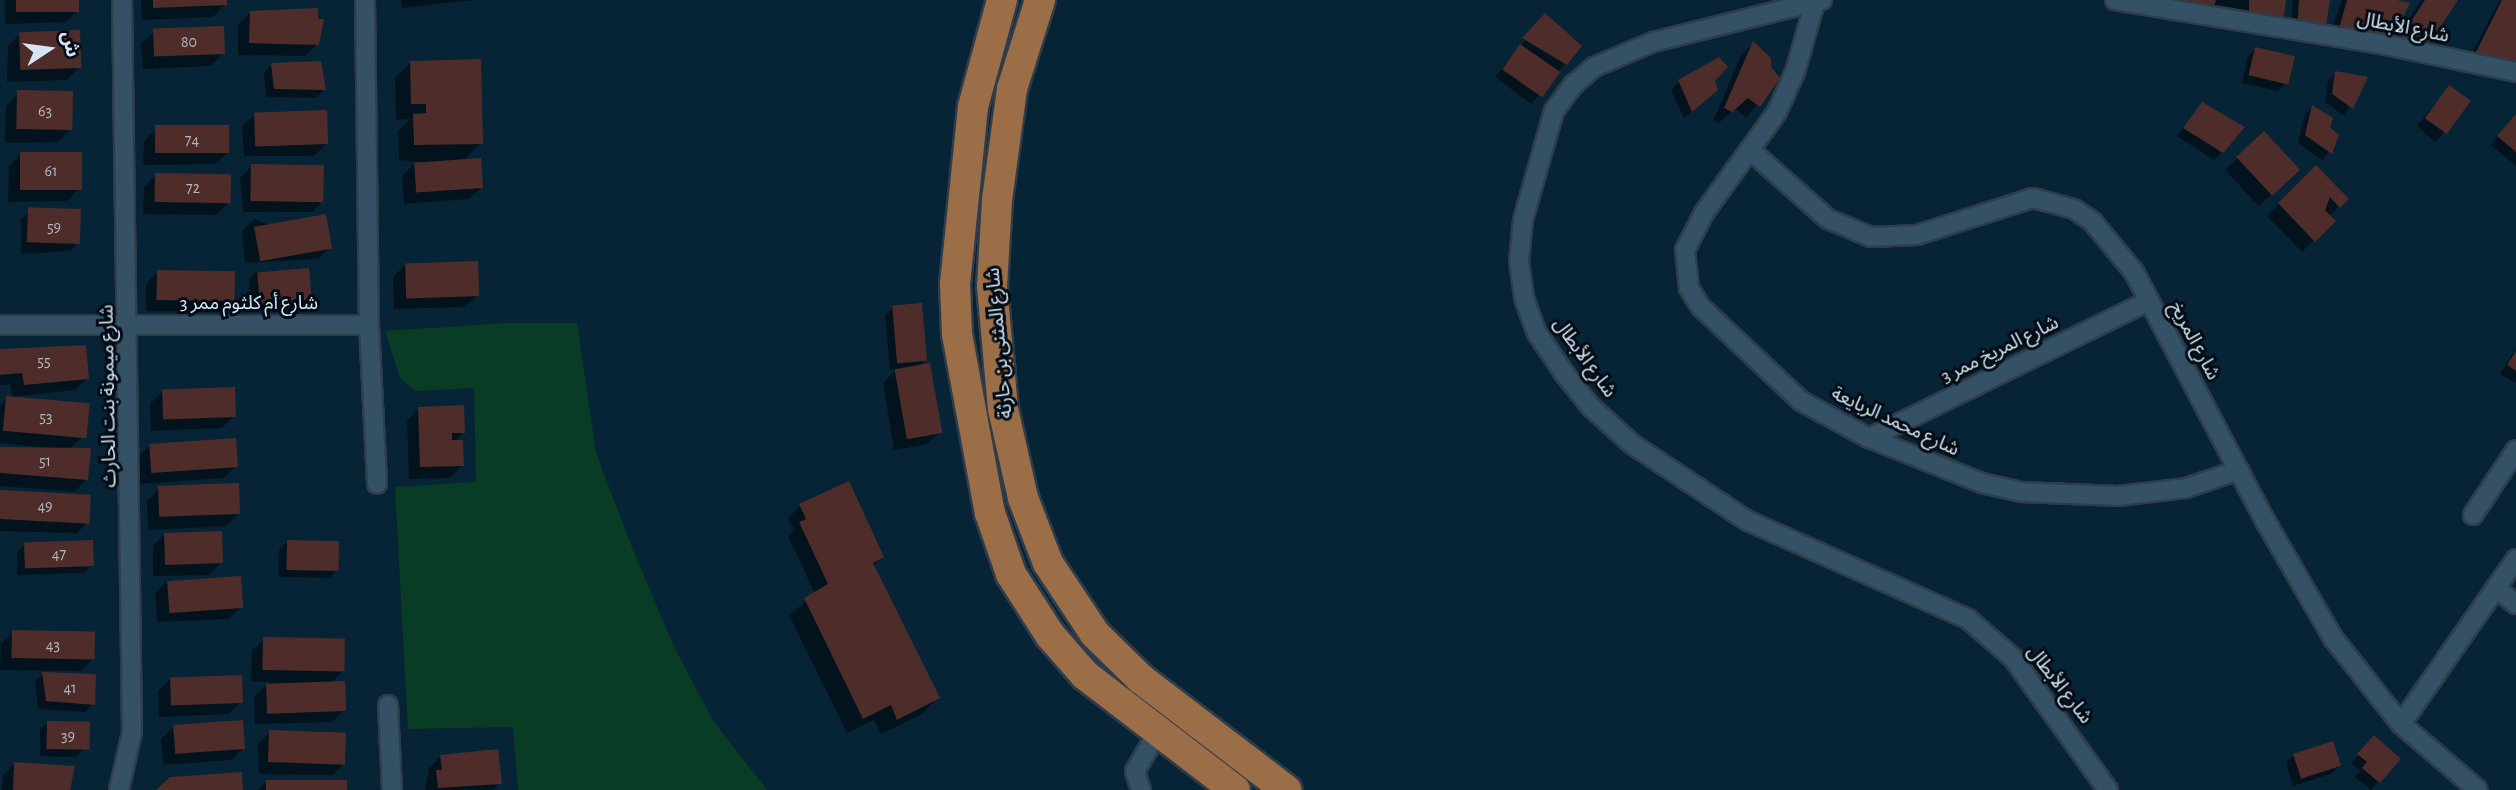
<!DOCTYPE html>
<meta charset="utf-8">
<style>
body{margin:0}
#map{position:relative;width:2516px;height:790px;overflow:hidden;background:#072437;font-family:"Alegreya Sans","Noto Sans Arabic",sans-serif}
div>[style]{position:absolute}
.green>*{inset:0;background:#093c24}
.shadow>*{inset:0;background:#0007}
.building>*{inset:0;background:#4d2c2a;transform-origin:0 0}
.roads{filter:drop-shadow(2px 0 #2f3d4a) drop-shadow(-2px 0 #2f3d4a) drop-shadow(0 2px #2f3d4a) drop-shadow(0 -2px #2f3d4a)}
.minor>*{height:18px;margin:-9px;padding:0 9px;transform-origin:9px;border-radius:9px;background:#345166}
.trunk>*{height:30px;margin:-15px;padding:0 15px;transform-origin:15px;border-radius:15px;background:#9c6e48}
span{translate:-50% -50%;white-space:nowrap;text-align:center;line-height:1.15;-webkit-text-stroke:6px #030c15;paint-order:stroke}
.number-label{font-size:16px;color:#b3b8c0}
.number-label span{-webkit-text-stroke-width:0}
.street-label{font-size:19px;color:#d5e6f2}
.north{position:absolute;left:14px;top:14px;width:70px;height:70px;-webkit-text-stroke:5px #030c15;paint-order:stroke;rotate:77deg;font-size:19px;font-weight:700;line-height:28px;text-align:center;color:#d5e6f2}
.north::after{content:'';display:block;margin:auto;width:24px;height:32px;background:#d5e6f2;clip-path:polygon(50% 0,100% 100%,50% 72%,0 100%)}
</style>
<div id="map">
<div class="green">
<div style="clip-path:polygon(506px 323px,577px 323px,596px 453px,631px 545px,674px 647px,714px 722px,767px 790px,518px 790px,513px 727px,408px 729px,395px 487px,476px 482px,474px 388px,415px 391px,400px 378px,385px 331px)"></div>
</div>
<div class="shadow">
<div style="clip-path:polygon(5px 0,78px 0,78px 10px,66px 22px,5px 24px)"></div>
<div style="clip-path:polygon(141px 0,225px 0,225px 4px,213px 17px,142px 20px)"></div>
<div style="clip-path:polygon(401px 0,473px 0,402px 8px)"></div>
<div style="clip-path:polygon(2175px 0,2284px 0,2269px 34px,2238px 29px,2237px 8px,2213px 5px,2170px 14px)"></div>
<div style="clip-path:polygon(2293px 0,2328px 0,2290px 37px)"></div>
<div style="clip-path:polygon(2342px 0,2389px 0,2393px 35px,2380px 47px,2326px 47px)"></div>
<div style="clip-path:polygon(2422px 0,2456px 0,2412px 61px,2387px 53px)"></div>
<div style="clip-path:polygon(2500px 0,2516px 0,2516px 69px,2465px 66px)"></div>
<div style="clip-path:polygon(250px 13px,317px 44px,305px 56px,238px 55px,238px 25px)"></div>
<div style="clip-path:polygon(1545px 16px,1565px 64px,1531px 104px,1495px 77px)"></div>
<div style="clip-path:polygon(154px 32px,223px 53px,211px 66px,143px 69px,141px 44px)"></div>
<div style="clip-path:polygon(20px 34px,79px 67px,67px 80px,7px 82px,8px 46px)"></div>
<div style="clip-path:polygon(1753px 44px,1778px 78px,1746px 118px,1735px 108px,1719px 123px,1713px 121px,1741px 55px)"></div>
<div style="clip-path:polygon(2256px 49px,2286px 83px,2278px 91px,2242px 83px,2248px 56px)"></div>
<div style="clip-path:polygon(411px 62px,481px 143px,463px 161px,482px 187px,469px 199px,404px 204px,402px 176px,414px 164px,432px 163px,399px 160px,398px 131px,410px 119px,396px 120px,395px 78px)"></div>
<div style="clip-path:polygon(271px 65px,324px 90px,316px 98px,266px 97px,264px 73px)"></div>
<div style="clip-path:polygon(2336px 73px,2366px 78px,2344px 116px,2325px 102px,2328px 81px)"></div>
<div style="clip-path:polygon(1713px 81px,1708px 98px,1684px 118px,1671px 90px,1679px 82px)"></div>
<div style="clip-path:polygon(2449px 87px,2443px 134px,2435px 142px,2417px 126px)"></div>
<div style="clip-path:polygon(18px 94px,70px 130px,58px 142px,5px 143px,6px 106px)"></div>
<div style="clip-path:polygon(2202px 104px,2222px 152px,2214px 160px,2177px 136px)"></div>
<div style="clip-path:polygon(2312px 107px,2337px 136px,2323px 161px,2298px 143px,2305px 115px)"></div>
<div style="clip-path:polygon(255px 114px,326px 144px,314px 156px,244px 156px,242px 126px)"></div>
<div style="clip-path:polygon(2516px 115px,2516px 166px,2491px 145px)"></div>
<div style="clip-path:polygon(156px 129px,228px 152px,215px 164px,143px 165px,144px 141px)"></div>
<div style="clip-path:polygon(2264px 133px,2285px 182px,2259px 206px,2225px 170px)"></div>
<div style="clip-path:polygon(21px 154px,79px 189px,67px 201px,8px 202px,9px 166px)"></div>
<div style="clip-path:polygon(252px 166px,324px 200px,312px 212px,243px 212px,240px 178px)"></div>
<div style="clip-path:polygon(2316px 168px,2346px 199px,2329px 216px,2333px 221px,2302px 252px,2267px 216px)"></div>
<div style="clip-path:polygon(156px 175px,229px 203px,216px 215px,143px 214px,144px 187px)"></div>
<div style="clip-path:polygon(29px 212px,78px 243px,70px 251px,21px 254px,21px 220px)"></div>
<div style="clip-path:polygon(254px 219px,330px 247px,318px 259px,245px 263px,242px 231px)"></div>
<div style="clip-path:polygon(405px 265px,478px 295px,465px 307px,394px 309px,393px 277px)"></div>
<div style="clip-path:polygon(158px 271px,233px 300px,221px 312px,146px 311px,146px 284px)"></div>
<div style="clip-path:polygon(257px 271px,311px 300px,303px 308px,251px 307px,249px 279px)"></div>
<div style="clip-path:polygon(893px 308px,926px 360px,919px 367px,940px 432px,928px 444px,894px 450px,883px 383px,896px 370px,890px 370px,885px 316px)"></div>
<div style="clip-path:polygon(2516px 349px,2516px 383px,2500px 374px)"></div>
<div style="clip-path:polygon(0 351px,87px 378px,75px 390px,13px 397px,10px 384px,0 385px)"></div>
<div style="clip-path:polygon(162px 392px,234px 416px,222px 428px,151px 431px,150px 404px)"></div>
<div style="clip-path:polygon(7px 398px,84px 435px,69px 450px,0 443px,0 405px)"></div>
<div style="clip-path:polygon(419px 408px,463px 432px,454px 442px,462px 465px,450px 478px,409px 479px,407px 421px)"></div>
<div style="clip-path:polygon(150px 445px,236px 466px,224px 478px,139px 484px,138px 457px)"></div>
<div style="clip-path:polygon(0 449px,86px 480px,74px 492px,0 486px)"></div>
<div style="clip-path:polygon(159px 489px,238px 514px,226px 526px,148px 530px,147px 501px)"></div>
<div style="clip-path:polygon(0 492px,89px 521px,77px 533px,0 531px)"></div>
<div style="clip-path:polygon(800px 506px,882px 557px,873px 566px,938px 698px,922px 714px,881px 734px,874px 720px,847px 733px,789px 615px,815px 594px,788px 536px,794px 530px,788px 518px)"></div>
<div style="clip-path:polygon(165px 534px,221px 563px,209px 575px,153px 576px,153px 546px)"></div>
<div style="clip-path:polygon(287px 542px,337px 570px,329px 578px,279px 577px,279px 550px)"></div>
<div style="clip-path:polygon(25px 544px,92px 565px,84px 573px,17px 575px,17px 552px)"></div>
<div style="clip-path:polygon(168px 580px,241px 607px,229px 619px,157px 622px,155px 593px)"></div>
<div style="clip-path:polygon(13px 632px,93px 659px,81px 671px,0 670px,1px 644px)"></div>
<div style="clip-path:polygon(264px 639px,343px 671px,331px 683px,344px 710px,332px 722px,255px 724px,254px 697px,270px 682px,251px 681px,252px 651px)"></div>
<div style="clip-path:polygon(43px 674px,93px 704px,85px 712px,38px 709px,35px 682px)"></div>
<div style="clip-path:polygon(170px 679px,241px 702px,229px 714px,159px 717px,158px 691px)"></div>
<div style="clip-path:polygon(48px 722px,84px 749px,76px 757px,40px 756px,40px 730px)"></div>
<div style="clip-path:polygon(173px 727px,244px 748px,231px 760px,163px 765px,161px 739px)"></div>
<div style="clip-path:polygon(270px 732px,345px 763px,333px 775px,259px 774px,258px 744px)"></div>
<div style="clip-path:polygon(2366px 746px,2398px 759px,2371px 790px,2355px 777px,2360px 771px,2351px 763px)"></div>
<div style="clip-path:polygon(2294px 755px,2339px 766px,2331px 774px,2293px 786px,2286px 763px)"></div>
<div style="clip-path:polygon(441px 756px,500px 783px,493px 790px,425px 790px,429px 768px)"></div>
<div style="clip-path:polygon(15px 763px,68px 790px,2px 790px,3px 776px)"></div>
<div style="clip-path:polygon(267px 781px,345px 790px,258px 790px)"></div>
</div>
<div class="building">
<div style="left:16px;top:0;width:63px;height:12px"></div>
<div style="clip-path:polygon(153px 0,227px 0,227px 5px,153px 8px)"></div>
<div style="clip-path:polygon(2179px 0,2216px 0,2213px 9px,2177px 6px)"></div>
<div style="clip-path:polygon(2249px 0,2286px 0,2283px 22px,2249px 18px)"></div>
<div style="clip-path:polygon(2299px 0,2330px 0,2325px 32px,2297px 29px)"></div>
<div style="clip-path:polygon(2347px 0,2397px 0,2410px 3px,2394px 36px,2337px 36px)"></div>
<div style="clip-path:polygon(2425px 0,2458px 0,2425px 50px,2398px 41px)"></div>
<div style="clip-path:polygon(2502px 0,2516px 0,2516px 62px,2475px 54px)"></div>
<div style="clip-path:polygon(318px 8px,318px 19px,324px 19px,319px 45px,249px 43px,250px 11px)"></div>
<div style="clip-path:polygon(1545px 13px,1582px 46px,1567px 65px,1522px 38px)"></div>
<div style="left:224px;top:26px;width:28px;height:71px;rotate:88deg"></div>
<div style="left:80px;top:30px;width:38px;height:61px;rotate:88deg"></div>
<div style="clip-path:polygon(1753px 41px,1771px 58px,1771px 67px,1780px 78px,1760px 107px,1748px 98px,1732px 112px,1724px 108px)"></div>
<div style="left:1520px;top:44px;width:49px;height:31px;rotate:35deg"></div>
<div style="left:2255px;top:47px;width:41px;height:29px;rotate:13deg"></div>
<div style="clip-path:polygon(1719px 57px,1728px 67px,1715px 81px,1718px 90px,1692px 112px,1678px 80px)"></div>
<div style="clip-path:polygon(481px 59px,483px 144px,414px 145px,413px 114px,426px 113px,426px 104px,411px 104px,410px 61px)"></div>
<div style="clip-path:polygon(321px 61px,326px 90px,274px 89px,271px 63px)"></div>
<div style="clip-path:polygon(2335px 71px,2368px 77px,2353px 109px,2332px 94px)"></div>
<div style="left:2449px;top:85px;width:27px;height:41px;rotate:36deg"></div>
<div style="left:73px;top:91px;width:39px;height:56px;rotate:91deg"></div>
<div style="clip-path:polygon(2202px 102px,2245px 127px,2223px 153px,2183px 128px)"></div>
<div style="clip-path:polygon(2312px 105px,2333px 118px,2330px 127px,2339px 135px,2332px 154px,2305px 135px)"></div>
<div style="left:327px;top:110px;width:34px;height:73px;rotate:88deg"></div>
<div style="clip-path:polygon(2516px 114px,2516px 152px,2497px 136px)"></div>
<div style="left:229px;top:125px;width:28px;height:74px;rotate:90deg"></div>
<div style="left:2264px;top:131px;width:53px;height:38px;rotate:47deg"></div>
<div style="left:20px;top:152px;width:62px;height:38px"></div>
<div style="left:481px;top:158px;width:30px;height:67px;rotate:86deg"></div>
<div style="left:251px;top:164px;width:73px;height:37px;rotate:1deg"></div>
<div style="clip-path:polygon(2316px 165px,2349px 199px,2340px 208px,2330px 197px,2325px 210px,2336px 221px,2315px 242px,2278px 203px)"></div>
<div style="left:155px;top:173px;width:76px;height:29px;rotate:1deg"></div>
<div style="left:81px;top:209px;width:35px;height:53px;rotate:92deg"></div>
<div style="left:326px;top:214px;width:35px;height:73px;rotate:80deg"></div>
<div style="left:478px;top:261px;width:35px;height:73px;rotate:88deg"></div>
<div style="left:309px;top:268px;width:33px;height:52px;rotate:85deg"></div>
<div style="left:157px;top:270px;width:78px;height:30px;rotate:1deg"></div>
<div style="left:922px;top:303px;width:58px;height:30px;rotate:85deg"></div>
<div style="clip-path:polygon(86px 345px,89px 379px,24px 385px,22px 373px,0 375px,0 349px)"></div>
<div style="clip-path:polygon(2516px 351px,2516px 371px,2507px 365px)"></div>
<div style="left:930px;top:363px;width:71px;height:36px;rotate:80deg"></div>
<div style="left:235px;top:387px;width:30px;height:73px;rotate:88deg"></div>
<div style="left:6px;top:396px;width:84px;height:35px;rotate:5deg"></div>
<div style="clip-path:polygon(464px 405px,465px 433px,452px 433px,452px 440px,463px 440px,464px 466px,420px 467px,418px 407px)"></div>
<div style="left:236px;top:438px;width:29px;height:87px;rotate:86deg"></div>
<div style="clip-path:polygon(0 447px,91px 448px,88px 480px,0 473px)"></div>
<div style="clip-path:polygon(849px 481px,884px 557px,873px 563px,940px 698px,897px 720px,891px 705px,863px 719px,804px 598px,828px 584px,799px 522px,806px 519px,799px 504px)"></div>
<div style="left:239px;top:483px;width:31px;height:81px;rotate:88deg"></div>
<div style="left:0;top:490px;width:91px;height:29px;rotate:3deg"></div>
<div style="left:222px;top:531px;width:32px;height:58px;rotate:88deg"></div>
<div style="left:93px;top:540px;width:26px;height:69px;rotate:88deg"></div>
<div style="left:287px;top:540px;width:52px;height:30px;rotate:1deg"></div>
<div style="left:241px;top:576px;width:32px;height:74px;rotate:86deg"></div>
<div style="left:12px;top:630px;width:83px;height:28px;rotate:1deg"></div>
<div style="left:263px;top:637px;width:82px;height:33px;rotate:1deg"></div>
<div style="clip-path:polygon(42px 672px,96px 674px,95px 705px,46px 701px)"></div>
<div style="left:242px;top:675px;width:28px;height:72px;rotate:88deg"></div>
<div style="left:345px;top:681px;width:30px;height:79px;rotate:88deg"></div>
<div style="left:243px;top:720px;width:29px;height:70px;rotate:86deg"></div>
<div style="left:47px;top:721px;width:43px;height:28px;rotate:1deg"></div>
<div style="left:269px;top:730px;width:77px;height:32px;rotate:2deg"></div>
<div style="clip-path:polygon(2374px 735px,2401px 759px,2380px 783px,2362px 768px,2367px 762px,2357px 754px)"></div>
<div style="left:2333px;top:741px;width:26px;height:42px;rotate:72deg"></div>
<div style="clip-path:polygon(498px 749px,502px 784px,438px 788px,436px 770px,442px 770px,440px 755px)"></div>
<div style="clip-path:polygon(14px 762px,75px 766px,70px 790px,13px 790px)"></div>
<div style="clip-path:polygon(242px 772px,243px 790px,156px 790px,170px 777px)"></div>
<div style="left:266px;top:780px;width:81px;height:10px"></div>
</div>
<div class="roads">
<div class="minor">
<div style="left:365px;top:0;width:325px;rotate:89.3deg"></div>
<div style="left:369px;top:325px;width:159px;rotate:87.1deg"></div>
<div style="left:1822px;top:0;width:174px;rotate:166deg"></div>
<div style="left:1653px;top:42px;width:64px;rotate:157deg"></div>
<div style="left:1594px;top:67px;width:28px;rotate:139deg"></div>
<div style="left:1573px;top:85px;width:32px;rotate:126deg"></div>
<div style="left:1554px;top:111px;width:113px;rotate:105.9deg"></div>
<div style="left:1523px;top:220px;width:41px;rotate:95.6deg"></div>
<div style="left:1519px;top:261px;width:37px;rotate:82deg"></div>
<div style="left:1524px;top:298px;width:37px;rotate:70deg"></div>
<div style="left:1537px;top:333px;width:48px;rotate:56deg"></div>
<div style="left:1564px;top:373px;width:42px;rotate:51.8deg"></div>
<div style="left:1590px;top:406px;width:57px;rotate:42.1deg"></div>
<div style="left:1632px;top:444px;width:139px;rotate:33.6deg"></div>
<div style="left:1748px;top:521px;width:241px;rotate:24deg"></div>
<div style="left:1968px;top:619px;width:60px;rotate:40.9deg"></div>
<div style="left:2013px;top:658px;width:163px;rotate:54.3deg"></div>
<div style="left:2115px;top:0;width:270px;rotate:9.4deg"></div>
<div style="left:2381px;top:44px;width:138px;rotate:11.7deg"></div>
<div style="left:1815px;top:2px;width:73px;rotate:105.9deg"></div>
<div style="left:1795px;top:72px;width:44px;rotate:114.2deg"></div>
<div style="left:1777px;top:112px;width:125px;rotate:125.9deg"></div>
<div style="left:1704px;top:213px;width:42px;rotate:117.2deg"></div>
<div style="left:1685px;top:250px;width:38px;rotate:84deg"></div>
<div style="left:1689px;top:288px;width:22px;rotate:58deg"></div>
<div style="left:1701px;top:307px;width:137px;rotate:43.2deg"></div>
<div style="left:1801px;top:401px;width:77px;rotate:28.6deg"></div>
<div style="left:1869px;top:438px;width:122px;rotate:21.7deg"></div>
<div style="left:1982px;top:483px;width:40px;rotate:13deg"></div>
<div style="left:2021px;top:492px;width:97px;rotate:2.4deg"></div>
<div style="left:2118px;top:496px;width:68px;rotate:-6.7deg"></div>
<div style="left:2186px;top:488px;width:56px;rotate:-18.8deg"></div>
<div style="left:1750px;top:150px;width:104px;rotate:41.5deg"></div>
<div style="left:1828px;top:219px;width:47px;rotate:22.7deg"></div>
<div style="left:1871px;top:237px;width:46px;rotate:-2.5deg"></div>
<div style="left:1917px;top:235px;width:122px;rotate:-17.7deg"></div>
<div style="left:2033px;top:198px;width:42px;rotate:15deg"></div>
<div style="left:2074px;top:209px;width:22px;rotate:34deg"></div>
<div style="left:2092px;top:221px;width:66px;rotate:50.5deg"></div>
<div style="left:2134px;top:272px;width:283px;rotate:62.2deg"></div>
<div style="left:2266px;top:522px;width:134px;rotate:60deg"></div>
<div style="left:2333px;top:638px;width:110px;rotate:51.7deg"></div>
<div style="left:2401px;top:724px;width:101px;rotate:40.6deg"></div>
<div style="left:0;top:325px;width:369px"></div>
<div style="left:1869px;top:438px;width:312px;rotate:-26.1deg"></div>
<div style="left:2473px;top:515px;width:78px;rotate:-56.5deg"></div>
<div style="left:2496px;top:588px;width:26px;rotate:39deg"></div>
<div style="left:388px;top:705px;width:85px;rotate:87.3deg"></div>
<div style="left:2401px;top:724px;width:201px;rotate:-55.1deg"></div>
<div style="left:119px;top:790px;width:59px;rotate:-77.4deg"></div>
<div style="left:132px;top:732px;width:732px;rotate:-90.78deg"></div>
<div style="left:1141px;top:790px;width:20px;rotate:-108deg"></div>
<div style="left:1135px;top:771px;width:43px;rotate:-59.3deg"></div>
</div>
<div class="trunk">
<div style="left:1002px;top:0;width:111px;rotate:105.2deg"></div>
<div style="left:973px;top:107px;width:178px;rotate:95.8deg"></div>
<div style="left:955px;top:284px;width:50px;rotate:87.7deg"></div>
<div style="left:957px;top:334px;width:182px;rotate:79.6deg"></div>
<div style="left:990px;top:513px;width:65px;rotate:71deg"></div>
<div style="left:1011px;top:574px;width:72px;rotate:57.4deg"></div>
<div style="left:1050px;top:635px;width:53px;rotate:48.8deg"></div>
<div style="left:1085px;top:675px;width:189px;rotate:37.5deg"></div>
<div style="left:1040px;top:0;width:93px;rotate:107.5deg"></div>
<div style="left:1012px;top:89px;width:112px;rotate:97.7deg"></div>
<div style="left:997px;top:200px;width:86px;rotate:93.3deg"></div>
<div style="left:992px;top:286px;width:123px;rotate:84.9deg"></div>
<div style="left:1003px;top:409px;width:91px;rotate:77.3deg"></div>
<div style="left:1023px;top:498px;width:70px;rotate:69deg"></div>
<div style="left:1048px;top:563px;width:85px;rotate:56.5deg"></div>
<div style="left:1095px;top:634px;width:64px;rotate:44.4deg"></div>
<div style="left:1141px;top:679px;width:183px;rotate:37.4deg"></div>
</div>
</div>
<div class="number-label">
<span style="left:189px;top:42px">80</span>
<span style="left:45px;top:111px">63</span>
<span style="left:192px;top:140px">74</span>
<span style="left:51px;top:171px">61</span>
<span style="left:193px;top:188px">72</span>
<span style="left:54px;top:227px">59</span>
<span style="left:44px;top:361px">55</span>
<span style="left:46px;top:417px">53</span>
<span style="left:45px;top:461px">51</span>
<span style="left:45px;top:506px">49</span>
<span style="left:59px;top:554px">47</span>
<span style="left:53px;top:645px">43</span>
<span style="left:70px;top:688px">41</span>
<span style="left:68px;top:736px">39</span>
</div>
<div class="street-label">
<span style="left:2403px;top:28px;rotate:11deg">شارع الأبطال</span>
<span style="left:249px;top:304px">شارع أم كلثوم ممر 3</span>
<span style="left:2194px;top:341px;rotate:62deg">شارع المريخ</span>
<span style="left:1000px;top:343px;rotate:-95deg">شارع المثنى بن حارثة</span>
<span style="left:2000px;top:350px;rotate:-26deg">شارع المريخ ممر 3</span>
<span style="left:1584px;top:358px;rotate:54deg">شارع الأبطال</span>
<span style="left:109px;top:396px;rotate:-91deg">شارع ميمونة بنت الحارث</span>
<span style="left:1895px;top:422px;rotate:25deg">شارع محمد الربايعة</span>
<span style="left:2059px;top:685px;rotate:52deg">شارع الأبطال</span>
</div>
<div class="north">ش</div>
</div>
